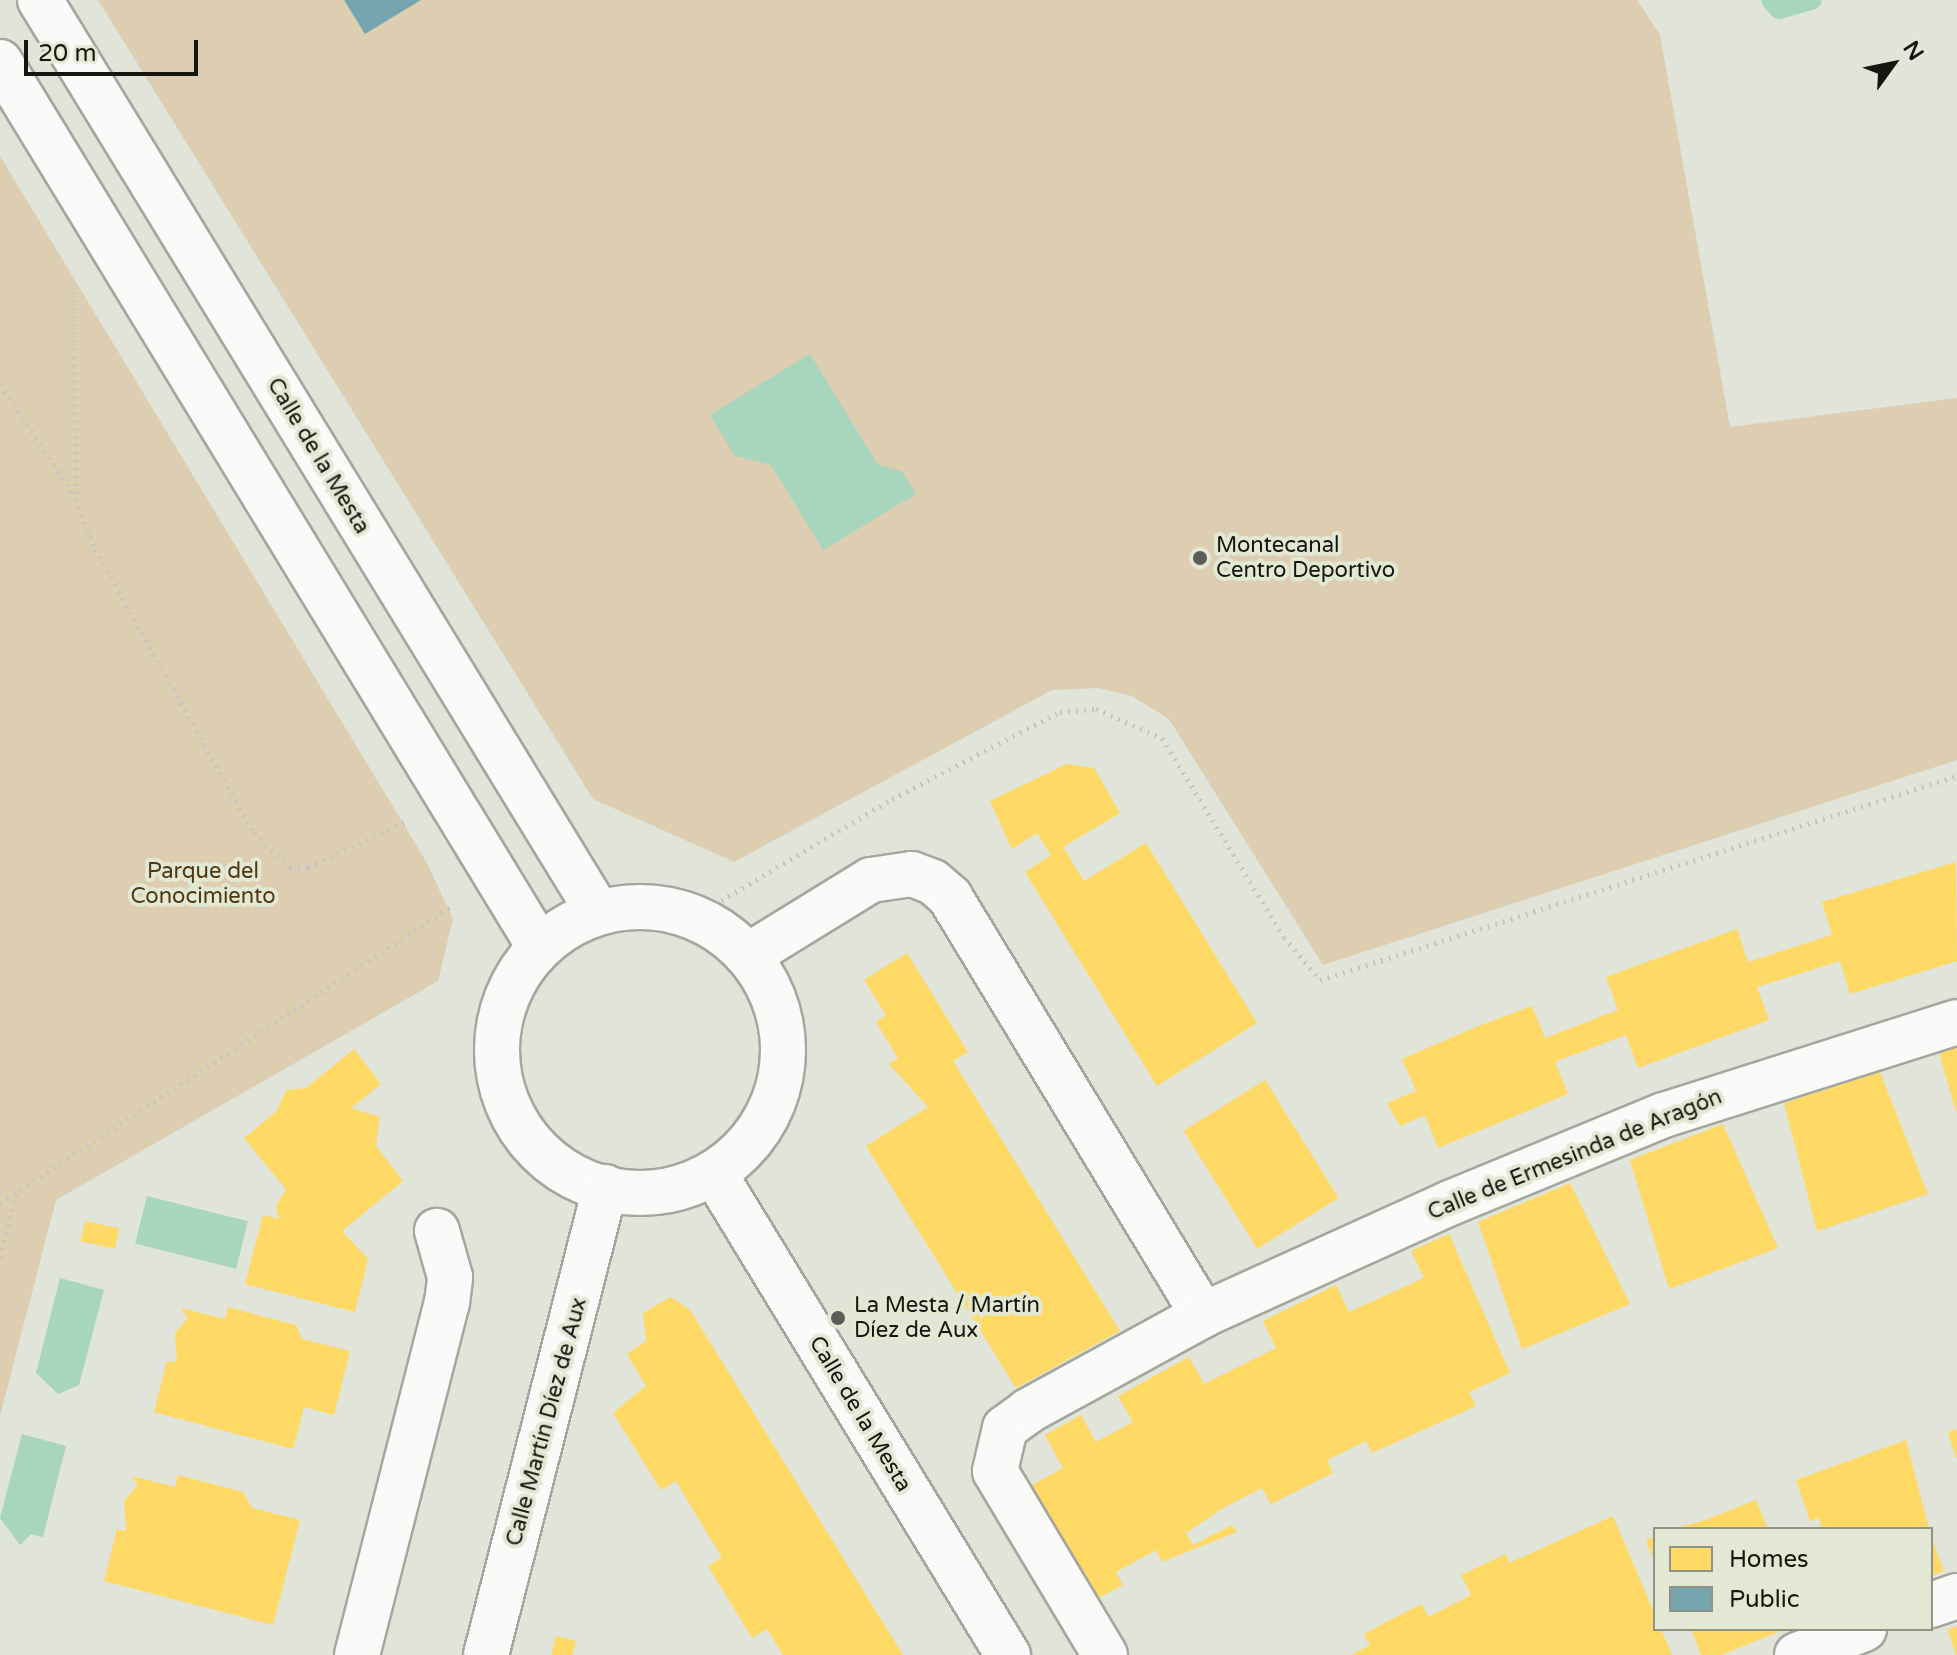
<!DOCTYPE html>
<meta charset="utf-8">
<style>
body{margin:0}
#map{position:relative;width:1957px;height:1655px;overflow:hidden;background:#e0e4d9;font-family:"Varela Round",sans-serif}
div>[style]{position:absolute}
.green>*{inset:0;background:#ddcdb1}
.water>*{inset:0;background:#a7d5bd;transform-origin:0 0}
.homes>*{inset:0;background:#ffd966;transform-origin:0 0}
.public>*{inset:0;background:#76a5af}
.stream>*{height:18px;margin:-9px;padding:0 9px;transform-origin:9px;border-radius:9px;background:#a7d5bd}
.path>*{height:5px;margin-top:-2.5px;transform-origin:0;background:repeating-linear-gradient(90deg,#c4c6c2 0 2px,transparent 0 8px)}
.roads{filter:drop-shadow(2px 0 #a4a79f) drop-shadow(-2px 0 #a4a79f) drop-shadow(0 2px #a4a79f) drop-shadow(0 -2px #a4a79f)}
.minor>*{height:44px;margin:-22px;padding:0 22px;transform-origin:22px;border-radius:22px;background:#fafbf9}
.tertiary>*{height:44px;margin:-22px;padding:0 22px;transform-origin:22px;border-radius:22px;background:#fafbf9}
.tertiary>.ring{margin:-22px;padding:0;box-sizing:content-box;background:none;border:44px solid #fafbf9;border-radius:50%}
.dots>*{width:22px;height:22px;translate:-50% -50%;box-sizing:border-box;border:4px solid #e2e8d4;border-radius:50%}
span{translate:-50% -50%;white-space:nowrap;text-align:center;line-height:1.15;-webkit-text-stroke:8px #e2e8d4;paint-order:stroke}
.street-label{font-size:22px;color:#14160f}
.poi-label{font-size:22px;color:#14160f}
.left{translate:0 -50%;text-align:left}
.park-label{font-size:22px;color:#503710}
.legend{position:absolute;left:1653px;top:1527px;width:280px;height:104px;box-sizing:border-box;background:#e2e8d4;border:2px solid #909485;margin:0;padding:10px 14px;list-style:none;font-size:24px;color:#14160f}
.legend li{display:flex;align-items:center;gap:16px;height:40px}
.legend b{width:40px;border:2px solid #909485}
.north{position:absolute;left:1853px;top:24px;width:80px;height:80px;-webkit-text-stroke:6px #e2e8d4;paint-order:stroke;rotate:57deg;font-size:22px;font-weight:700;line-height:32px;text-align:center;color:#14160f}
.north::after{content:'';display:block;margin:auto;width:28px;height:36px;background:#14160f;clip-path:polygon(50% 0,100% 100%,50% 72%,0 100%)}
.scale{position:absolute;left:24px;top:40px;width:174px;height:36px;box-sizing:border-box;border:4px solid #14160f;border-top:0;padding-left:10px;font-size:24px;line-height:28px;white-space:nowrap;color:#14160f;-webkit-text-stroke:6px #e2e8d4;paint-order:stroke}
</style>
<div id="map">
<div class="green">
<div style="clip-path:polygon(98px 0,1637px 0,1660px 35px,1730px 427px,1957px 398px,1957px 760px,1323px 965px,1169px 719px,1132px 696px,1099px 688px,1052px 690px,734px 862px,593px 799px)"></div>
<div style="clip-path:polygon(0 156px,427px 863px,453px 919px,438px 981px,56px 1200px,0 1416px)"></div>
</div>
<div class="water">
<div style="clip-path:polygon(810px 354px,878px 465px,902px 471px,916px 494px,823px 550px,771px 465px,735px 456px,710px 415px)"></div>
<div style="left:147px;top:1196px;width:104px;height:49px;rotate:14deg"></div>
<div style="clip-path:polygon(60px 1278px,104px 1290px,79px 1385px,58px 1394px,36px 1373px)"></div>
<div style="clip-path:polygon(22px 1434px,66px 1446px,43px 1537px,31px 1534px,20px 1545px,0 1518px)"></div>
</div>
<div class="homes">
<div style="clip-path:polygon(1067px 764px,1094px 768px,1120px 813px,1063px 847px,1084px 881px,1146px 843px,1257px 1023px,1157px 1086px,1025px 872px,1051px 855px,1037px 833px,1012px 849px,990px 801px)"></div>
<div style="clip-path:polygon(1956px 862px,1957px 961px,1850px 994px,1840px 961px,1757px 987px,1769px 1020px,1638px 1068px,1626px 1035px,1555px 1062px,1568px 1094px,1438px 1148px,1425px 1115px,1400px 1126px,1387px 1103px,1416px 1091px,1402px 1059px,1476px 1027px,1532px 1006px,1545px 1038px,1618px 1010px,1606px 977px,1737px 929px,1748px 962px,1832px 935px,1822px 902px)"></div>
<div style="clip-path:polygon(907px 953px,968px 1052px,953px 1061px,1120px 1331px,1016px 1388px,866px 1146px,928px 1107px,889px 1064px,898px 1058px,876px 1022px,886px 1015px,864px 980px)"></div>
<div style="clip-path:polygon(1957px 1048px,1957px 1111px,1956px 1111px,1939px 1053px)"></div>
<div style="clip-path:polygon(354px 1049px,381px 1084px,351px 1108px,380px 1117px,376px 1146px,403px 1181px,342px 1231px,368px 1259px,355px 1312px,245px 1284px,263px 1215px,279px 1219px,276px 1206px,286px 1189px,244px 1138px,277px 1111px,286px 1090px,306px 1088px)"></div>
<div style="clip-path:polygon(1880px 1072px,1928px 1194px,1817px 1231px,1784px 1103px)"></div>
<div style="left:1265px;top:1080px;width:139px;height:96px;rotate:58deg"></div>
<div style="clip-path:polygon(1723px 1124px,1778px 1248px,1669px 1289px,1630px 1160px)"></div>
<div style="clip-path:polygon(1570px 1183px,1630px 1304px,1522px 1349px,1478px 1222px)"></div>
<div style="left:85px;top:1221px;width:35px;height:21px;rotate:12deg"></div>
<div style="clip-path:polygon(1449px 1234px,1510px 1373px,1469px 1392px,1476px 1406px,1372px 1453px,1366px 1441px,1327px 1460px,1333px 1473px,1271px 1504px,1262px 1488px,1223px 1508px,1186px 1533px,1193px 1545px,1232px 1525px,1237px 1532px,1162px 1562px,1156px 1550px,1116px 1572px,1123px 1585px,1093px 1601px,1025px 1489px,1063px 1468px,1045px 1435px,1081px 1415px,1096px 1442px,1133px 1422px,1118px 1396px,1189px 1357px,1204px 1384px,1276px 1348px,1263px 1321px,1336px 1285px,1349px 1312px,1424px 1278px,1411px 1251px)"></div>
<div style="clip-path:polygon(671px 1297px,690px 1310px,903px 1655px,783px 1655px,767px 1629px,752px 1638px,708px 1566px,722px 1558px,676px 1481px,661px 1490px,613px 1413px,646px 1386px,627px 1354px,646px 1341px,643px 1313px)"></div>
<div style="clip-path:polygon(228px 1307px,296px 1325px,302px 1339px,350px 1351px,334px 1415px,304px 1407px,293px 1449px,154px 1412px,167px 1361px,177px 1362px,175px 1333px,188px 1318px,181px 1308px,225px 1319px)"></div>
<div style="clip-path:polygon(1957px 1429px,1957px 1457px,1956px 1458px,1948px 1432px)"></div>
<div style="clip-path:polygon(1906px 1440px,1929px 1529px,1822px 1529px,1819px 1518px,1810px 1521px,1796px 1480px)"></div>
<div style="clip-path:polygon(178px 1475px,243px 1492px,252px 1508px,300px 1520px,273px 1625px,104px 1581px,117px 1529px,126px 1531px,124px 1501px,138px 1485px,131px 1476px,175px 1487px)"></div>
<div style="clip-path:polygon(1756px 1500px,1768px 1529px,1672px 1529px,1702px 1521px)"></div>
<div style="clip-path:polygon(1613px 1516px,1672px 1655px,1351px 1655px,1370px 1645px,1364px 1634px,1392px 1619px,1422px 1604px,1428px 1617px,1471px 1595px,1461px 1575px,1506px 1554px,1509px 1563px)"></div>
<div style="clip-path:polygon(1655px 1536px,1655px 1563px,1646px 1540px)"></div>
<div style="clip-path:polygon(1931px 1536px,1944px 1571px,1931px 1576px)"></div>
<div style="clip-path:polygon(1957px 1626px,1957px 1655px,1956px 1655px,1948px 1630px)"></div>
<div style="clip-path:polygon(1691px 1629px,1786px 1629px,1721px 1655px,1701px 1655px)"></div>
<div style="clip-path:polygon(556px 1636px,576px 1641px,572px 1655px,551px 1655px)"></div>
</div>
<div class="public">
<div style="clip-path:polygon(344px 0,421px 0,365px 34px)"></div>
</div>
<div class="stream">
<div style="left:1770px;top:0;width:13px;rotate:48deg"></div>
<div style="left:1779px;top:10px;width:35px;rotate:-16deg"></div>
</div>
<div class="path">
<div style="left:73px;top:284px;width:215px;rotate:89.2deg"></div>
<div style="left:76px;top:499px;width:53px;rotate:69.2deg"></div>
<div style="left:95px;top:549px;width:325px;rotate:60.8deg"></div>
<div style="left:254px;top:833px;width:50px;rotate:43.4deg"></div>
<div style="left:290px;top:867px;width:18px"></div>
<div style="left:308px;top:867px;width:107px;rotate:-24.9deg"></div>
<div style="left:0;top:384px;width:136px;rotate:56.4deg"></div>
<div style="left:694px;top:917px;width:230px;rotate:-30.8deg"></div>
<div style="left:892px;top:799px;width:189px;rotate:-27.4deg"></div>
<div style="left:1060px;top:712px;width:36px;rotate:-5deg"></div>
<div style="left:1096px;top:709px;width:72px;rotate:23.7deg"></div>
<div style="left:1162px;top:738px;width:233px;rotate:58.5deg"></div>
<div style="left:1284px;top:937px;width:56px;rotate:50.1deg"></div>
<div style="left:1320px;top:980px;width:669px;rotate:-17.76deg"></div>
<div style="left:0;top:1203px;width:544px;rotate:-33.31deg"></div>
<div style="left:0;top:1257px;width:66px;rotate:-75.1deg"></div>
</div>
<div class="roads">
<div class="minor">
<div style="left:749px;top:955px;width:143px;rotate:-31.6deg"></div>
<div style="left:871px;top:880px;width:41px;rotate:-8.3deg"></div>
<div style="left:912px;top:874px;width:22px;rotate:21deg"></div>
<div style="left:933px;top:882px;width:23px;rotate:41deg"></div>
<div style="left:950px;top:897px;width:489px;rotate:58.8deg"></div>
<div style="left:714px;top:1173px;width:565px;rotate:58.62deg"></div>
<div style="left:1931px;top:1605px;width:28px;rotate:-19deg"></div>
<div style="left:357px;top:1655px;width:363px;rotate:-75.7deg"></div>
<div style="left:447px;top:1303px;width:26px;rotate:-83deg"></div>
<div style="left:450px;top:1277px;width:48px;rotate:-105.8deg"></div>
<div style="left:1105px;top:1655px;width:214px;rotate:-120.9deg"></div>
<div style="left:995px;top:1471px;width:44px;rotate:-76.9deg"></div>
<div style="left:1005px;top:1428px;width:29px;rotate:-36deg"></div>
<div style="left:1028px;top:1411px;width:200px;rotate:-28.7deg"></div>
<div style="left:1203px;top:1315px;width:271px;rotate:-24.4deg"></div>
<div style="left:1450px;top:1203px;width:231px;rotate:-22.4deg"></div>
<div style="left:1664px;top:1115px;width:307px;rotate:-17.6deg"></div>
<div style="left:1797px;top:1655px;width:72px;rotate:-21.2deg"></div>
</div>
<div class="tertiary">
<div style="left:40px;top:0;width:1069px;rotate:58.54deg"></div>
<div style="left:0;top:62px;width:1035px;rotate:58.63deg"></div>
<div class="ring" style="left:497px;top:907px;width:242px;height:242px"></div>
<div style="left:486px;top:1655px;width:483px;rotate:-75.7deg"></div>
</div>
</div>
<div class="dots">
<div style="left:1200px;top:558px;background:#5b5e56"></div>
<div style="left:838px;top:1318px;background:#5b5e56"></div>
</div>
<div class="street-label">
<span style="left:318px;top:456px;rotate:59deg">Calle de la Mesta</span>
<span style="left:1575px;top:1155px;rotate:-22deg">Calle de Ermesinda de Aragón</span>
<span style="left:860px;top:1414px;rotate:59deg">Calle de la Mesta</span>
<span style="left:547px;top:1422px;rotate:-75deg">Calle Martín Díez de Aux</span>
</div>
<div class="poi-label">
<span class="left" style="left:1216px;top:558px">Montecanal<br>Centro Deportivo</span>
<span class="left" style="left:854px;top:1318px">La Mesta / Martín<br>Díez de Aux</span>
</div>
<div class="park-label">
<span style="left:203px;top:884px">Parque del<br>Conocimiento</span>
</div>
<ul class="legend">
<li><b style="height:22px;background:#ffd966"></b>Homes</li>
<li><b style="height:22px;background:#76a5af"></b>Public</li>
</ul>
<div class="north">N</div>
<div class="scale">20 m</div>
</div>
